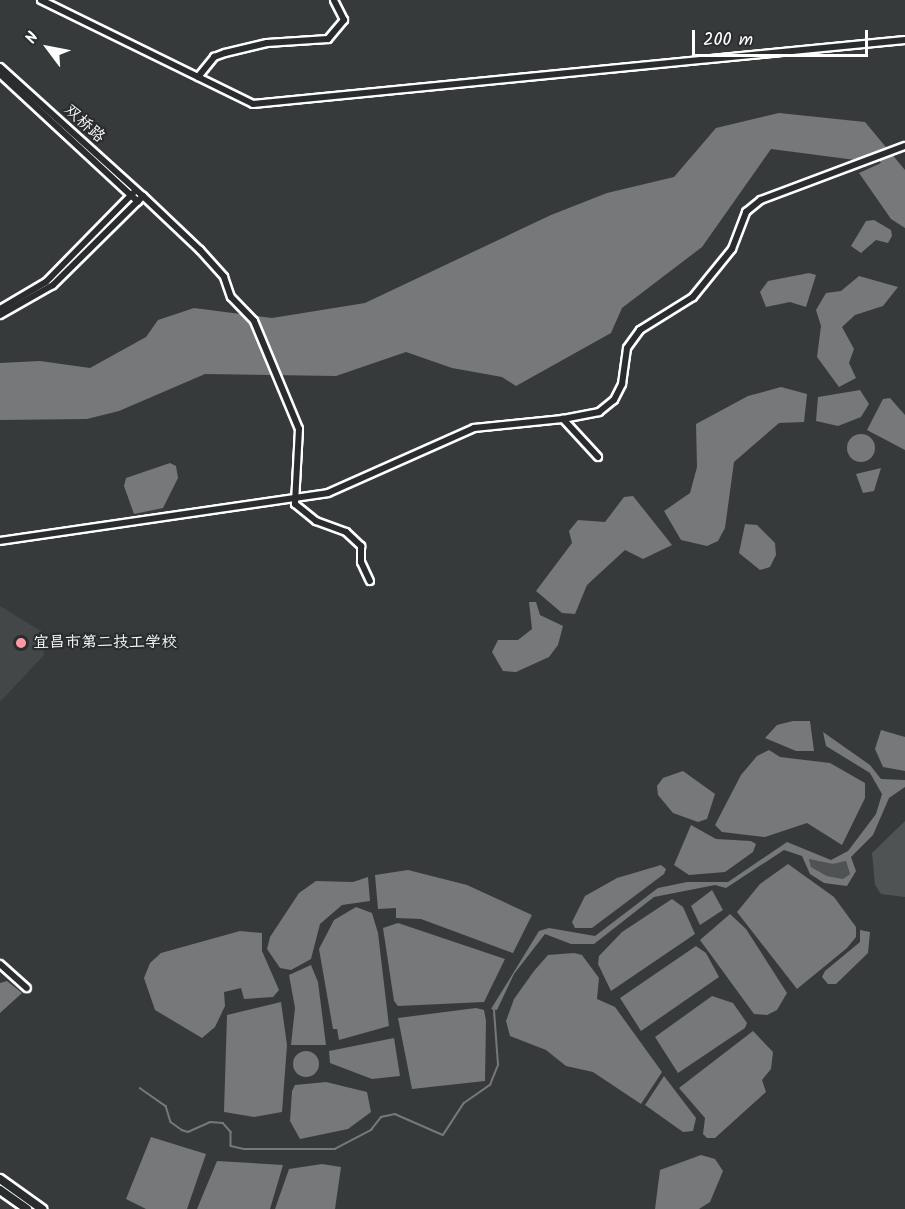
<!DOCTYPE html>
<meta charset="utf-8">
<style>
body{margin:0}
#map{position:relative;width:905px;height:1209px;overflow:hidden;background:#373a3b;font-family:Kalam,"LXGW WenKai TC",sans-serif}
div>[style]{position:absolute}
.built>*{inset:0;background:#444748}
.green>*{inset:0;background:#505354}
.water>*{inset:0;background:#767879}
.round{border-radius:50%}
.stream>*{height:1.5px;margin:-0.75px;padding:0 0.75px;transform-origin:0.75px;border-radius:0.75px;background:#767879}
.roads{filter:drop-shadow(2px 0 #fff) drop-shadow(-2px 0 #fff) drop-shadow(0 2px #fff) drop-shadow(0 -2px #fff)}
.minor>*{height:6px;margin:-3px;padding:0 3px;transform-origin:3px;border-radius:3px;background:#2a2d2e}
.major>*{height:8px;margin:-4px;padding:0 4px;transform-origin:4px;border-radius:4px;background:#2a2d2e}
.dots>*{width:16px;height:16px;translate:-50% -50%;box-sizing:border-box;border:3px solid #2a2d2e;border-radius:50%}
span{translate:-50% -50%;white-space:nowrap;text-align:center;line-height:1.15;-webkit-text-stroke:4.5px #2a2d2e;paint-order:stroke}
.street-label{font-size:16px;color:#fff}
.poi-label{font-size:16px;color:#fff}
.left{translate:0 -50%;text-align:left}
.north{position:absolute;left:18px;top:18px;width:60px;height:60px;-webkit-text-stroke:4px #2a2d2e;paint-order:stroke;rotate:302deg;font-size:16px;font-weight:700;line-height:24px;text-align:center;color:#fff}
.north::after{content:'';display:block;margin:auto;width:21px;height:27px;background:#fff;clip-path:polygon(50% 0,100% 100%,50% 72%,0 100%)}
.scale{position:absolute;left:692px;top:30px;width:176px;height:27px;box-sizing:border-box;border:3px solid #fff;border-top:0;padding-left:8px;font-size:18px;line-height:21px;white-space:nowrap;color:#fff;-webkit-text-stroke:4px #2a2d2e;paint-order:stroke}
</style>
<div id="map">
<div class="built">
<div style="clip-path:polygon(0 606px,41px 631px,44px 655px,0 702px)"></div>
</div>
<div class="green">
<div style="clip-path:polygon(905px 821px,905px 897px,881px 894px,875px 885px,872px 853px)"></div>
<div style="clip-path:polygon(809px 858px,833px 864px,846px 861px,850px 874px,843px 879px,827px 876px,811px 867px)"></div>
</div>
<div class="water">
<div style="clip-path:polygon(779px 113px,865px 122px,905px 170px,905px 228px,891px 219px,859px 173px,881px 163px,876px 157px,863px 161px,771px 149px,702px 247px,622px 308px,611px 333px,516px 386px,502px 377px,452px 368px,406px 352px,336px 376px,205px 374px,119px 411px,87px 419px,0 420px,0 363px,40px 361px,90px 368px,146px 337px,158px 320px,194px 308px,272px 318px,365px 303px,551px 215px,607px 193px,674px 177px,716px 128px)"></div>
<div style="clip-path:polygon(874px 220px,891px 230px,892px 236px,888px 243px,876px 240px,861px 253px,851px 246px,866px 221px)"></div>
<div style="clip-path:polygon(809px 273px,816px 275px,806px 307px,790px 302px,766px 307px,760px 292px,768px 281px)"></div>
<div style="clip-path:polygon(859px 276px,898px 287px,883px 306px,855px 315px,842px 327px,854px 349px,849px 363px,856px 378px,839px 387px,817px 357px,821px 326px,816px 310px,826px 293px,841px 291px)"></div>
<div style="clip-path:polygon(781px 387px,807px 394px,804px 422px,779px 423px,734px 462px,725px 528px,718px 541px,707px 546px,681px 540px,664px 511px,690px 493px,697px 467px,696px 424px,748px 396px)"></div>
<div style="clip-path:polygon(860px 390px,869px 404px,861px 417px,838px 426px,816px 421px,818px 397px)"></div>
<div style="clip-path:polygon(890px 398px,905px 415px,905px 450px,867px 430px,883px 399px)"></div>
<div class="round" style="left:847px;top:434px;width:28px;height:28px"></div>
<div style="clip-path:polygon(170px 463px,176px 466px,178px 478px,163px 508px,134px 514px,124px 486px,126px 478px)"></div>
<div style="clip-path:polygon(881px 468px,874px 491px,863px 493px,856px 474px)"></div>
<div style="clip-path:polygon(633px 496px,672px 545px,643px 559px,625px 550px,587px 585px,575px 614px,562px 613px,536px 591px,572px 543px,569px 531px,578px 520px,605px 522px,624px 497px)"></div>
<div style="clip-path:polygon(745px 524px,757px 525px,775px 543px,776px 555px,770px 567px,760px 570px,739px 553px)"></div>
<div style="clip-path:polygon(529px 602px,536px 602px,540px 615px,563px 626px,558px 645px,549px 657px,516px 672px,503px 671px,492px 652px,498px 640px,518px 640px,532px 629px)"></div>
<div style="clip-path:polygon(793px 721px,810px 721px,814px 751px,796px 751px,765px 738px,777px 725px)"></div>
<div style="clip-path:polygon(881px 730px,905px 737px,905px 771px,883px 767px,875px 749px)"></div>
<div style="clip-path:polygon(evenodd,823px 732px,870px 765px,881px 779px,905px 780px,905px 787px,889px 798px,873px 835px,851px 857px,856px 871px,847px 886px,824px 883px,810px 874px,802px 856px,784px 850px,726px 888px,715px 885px,654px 897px,594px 944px,571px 944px,545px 934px,514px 974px,497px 1010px,491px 1009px,539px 931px,549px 928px,595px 936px,658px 888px,687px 882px,728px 882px,787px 842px,831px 860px,848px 851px,876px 814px,882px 794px,870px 773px,826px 746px,823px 732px,809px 859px,833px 864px,846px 861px,850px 874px,843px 879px,827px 876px,811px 867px,809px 859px)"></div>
<div style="clip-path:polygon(769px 750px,780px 757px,830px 763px,865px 783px,865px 798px,842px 845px,807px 823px,765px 837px,722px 832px,715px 825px,741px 775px,757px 756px)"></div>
<div style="clip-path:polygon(683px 771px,715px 794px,707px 819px,698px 822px,673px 813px,658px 795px,657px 786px,663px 778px)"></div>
<div style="clip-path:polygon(691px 825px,716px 839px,751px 841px,756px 844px,753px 852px,725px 872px,689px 875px,674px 865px)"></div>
<div style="clip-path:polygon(788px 864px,834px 897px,856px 927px,856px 937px,847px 948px,797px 989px,737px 912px,760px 884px)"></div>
<div style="clip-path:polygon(661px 865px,666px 869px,664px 874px,592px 928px,575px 928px,572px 922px,585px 896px,617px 878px)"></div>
<div style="clip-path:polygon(408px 870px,467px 885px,532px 915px,513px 953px,421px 919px,396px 918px,396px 908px,378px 909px,375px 875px)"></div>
<div style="clip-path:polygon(368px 877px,370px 901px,342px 905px,320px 924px,311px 959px,291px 970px,280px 968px,267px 949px,270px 937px,299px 893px,316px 881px,353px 882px)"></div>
<div style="clip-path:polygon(712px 890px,723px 910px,700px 925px,691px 906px)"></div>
<div style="clip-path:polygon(672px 899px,683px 907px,695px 934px,611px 991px,598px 964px,599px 956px,622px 932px)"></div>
<div style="clip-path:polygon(356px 907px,372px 913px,378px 933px,389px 1026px,339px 1040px,337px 1029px,333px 1029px,319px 949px,334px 920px)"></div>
<div style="clip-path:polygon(730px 914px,746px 929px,787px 993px,777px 1010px,767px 1015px,754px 1014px,700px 940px)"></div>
<div style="clip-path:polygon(398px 923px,505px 959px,484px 1002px,398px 1006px,394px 1001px,383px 928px)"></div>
<div style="clip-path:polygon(860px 930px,870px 932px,868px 953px,836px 984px,828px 984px,822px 977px,825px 971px,860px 942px)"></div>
<div style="clip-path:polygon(240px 931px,262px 933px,262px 951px,279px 990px,273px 997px,244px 999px,241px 988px,224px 992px,225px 1006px,215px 1027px,202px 1038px,155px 1010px,144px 978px,150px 963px,161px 953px)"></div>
<div style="clip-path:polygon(696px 946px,706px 953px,719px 977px,641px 1031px,620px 998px)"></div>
<div style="clip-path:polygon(574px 953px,582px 955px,599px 978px,597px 999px,615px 1007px,662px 1072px,641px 1104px,593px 1072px,566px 1066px,546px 1050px,510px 1036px,506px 1021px,514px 999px,534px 971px,548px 955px)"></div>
<div style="clip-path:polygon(311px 965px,318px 982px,326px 1045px,291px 1045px,295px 1008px,289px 975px)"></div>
<div style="clip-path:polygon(7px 981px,22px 993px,0 1013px,0 983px)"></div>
<div style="clip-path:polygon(712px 996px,733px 1003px,747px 1023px,745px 1028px,678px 1073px,655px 1037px)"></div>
<div style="clip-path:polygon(281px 1002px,287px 1045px,282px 1112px,254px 1117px,224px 1112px,227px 1015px)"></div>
<div style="clip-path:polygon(476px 1008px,484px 1010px,486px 1021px,485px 1081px,412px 1089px,398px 1018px)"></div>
<div style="clip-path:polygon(753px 1031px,773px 1052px,771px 1069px,762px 1080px,766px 1092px,715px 1138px,707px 1138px,703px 1134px,705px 1118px,679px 1088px)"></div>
<div style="clip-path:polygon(394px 1038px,400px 1076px,372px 1079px,330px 1063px,329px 1051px)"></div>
<div class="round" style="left:293px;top:1051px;width:26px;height:26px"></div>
<div style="clip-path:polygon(664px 1076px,696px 1118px,693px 1131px,683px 1132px,645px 1105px)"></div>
<div style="clip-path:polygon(326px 1082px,367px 1092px,371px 1112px,348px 1129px,300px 1139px,290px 1121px,292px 1091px,295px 1085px)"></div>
<div style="clip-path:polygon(151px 1137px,206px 1154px,187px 1209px,146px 1209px,126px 1199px)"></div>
<div style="clip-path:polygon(701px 1155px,715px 1159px,723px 1171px,710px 1202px,699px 1209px,655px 1209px,660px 1170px)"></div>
<div style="clip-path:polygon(217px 1161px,283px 1165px,270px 1209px,197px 1209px)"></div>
<div style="clip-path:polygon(322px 1164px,341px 1167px,335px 1209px,275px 1209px,289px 1169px)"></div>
</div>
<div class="stream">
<div style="left:140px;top:1088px;width:32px;rotate:35deg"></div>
<div style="left:166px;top:1106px;width:17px;rotate:73deg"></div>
<div style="left:171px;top:1122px;width:14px;rotate:36deg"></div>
<div style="left:182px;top:1130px;width:6px;rotate:18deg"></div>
<div style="left:188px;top:1132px;width:24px;rotate:-24deg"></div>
<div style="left:210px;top:1122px;width:13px;rotate:4deg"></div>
<div style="left:223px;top:1123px;width:12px;rotate:48deg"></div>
<div style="left:231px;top:1132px;width:14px;rotate:90deg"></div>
<div style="left:231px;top:1146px;width:13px;rotate:13deg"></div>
<div style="left:244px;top:1149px;width:91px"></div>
<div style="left:335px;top:1149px;width:41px;rotate:-27.8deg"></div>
<div style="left:371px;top:1130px;width:16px;rotate:-52deg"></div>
<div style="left:381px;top:1117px;width:14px;rotate:-12deg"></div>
<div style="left:395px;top:1114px;width:52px;rotate:23.6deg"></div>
<div style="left:443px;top:1135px;width:38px;rotate:-57deg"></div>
<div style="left:464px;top:1103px;width:32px;rotate:-35deg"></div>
<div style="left:490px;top:1085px;width:22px;rotate:-68deg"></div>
<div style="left:498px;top:1065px;width:55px;rotate:-94.2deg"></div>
</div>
<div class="roads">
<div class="minor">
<div style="left:41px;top:0;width:236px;rotate:26.1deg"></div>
<div style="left:253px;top:104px;width:655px;rotate:-5.61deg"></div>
<div style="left:0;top:67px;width:193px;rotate:42.1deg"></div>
<div style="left:143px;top:196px;width:127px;rotate:135.3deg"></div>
<div style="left:53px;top:285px;width:61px;rotate:150.5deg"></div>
<div style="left:0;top:74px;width:188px;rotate:42.8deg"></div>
<div style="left:198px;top:77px;width:26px;rotate:-51deg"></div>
<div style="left:214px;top:57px;width:12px;rotate:-20deg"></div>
<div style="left:225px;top:53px;width:43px;rotate:-13.4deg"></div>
<div style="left:267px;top:43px;width:61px;rotate:-3.8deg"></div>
<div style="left:328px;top:39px;width:25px;rotate:-50deg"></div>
<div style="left:344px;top:20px;width:22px;rotate:-117deg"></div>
<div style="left:143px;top:196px;width:79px;rotate:43.5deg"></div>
<div style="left:200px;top:250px;width:36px;rotate:48deg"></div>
<div style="left:224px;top:277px;width:21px;rotate:71deg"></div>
<div style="left:231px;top:297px;width:33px;rotate:46deg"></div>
<div style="left:254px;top:321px;width:117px;rotate:67.4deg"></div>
<div style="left:299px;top:429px;width:75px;rotate:93.1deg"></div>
<div style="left:295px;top:504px;width:27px;rotate:39deg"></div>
<div style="left:316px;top:521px;width:32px;rotate:20deg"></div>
<div style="left:346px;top:532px;width:21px;rotate:43deg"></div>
<div style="left:361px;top:546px;width:16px;rotate:90deg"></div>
<div style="left:361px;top:562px;width:21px;rotate:65deg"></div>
<div style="left:0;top:309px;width:53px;rotate:-30.4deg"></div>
<div style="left:46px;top:282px;width:126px;rotate:-45.6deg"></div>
<div style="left:598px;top:457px;width:52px;rotate:-132.6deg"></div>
<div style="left:563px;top:419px;width:37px;rotate:-11deg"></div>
<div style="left:599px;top:412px;width:19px;rotate:-39deg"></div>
<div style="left:614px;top:400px;width:18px;rotate:-63deg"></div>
<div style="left:622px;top:384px;width:36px;rotate:-82deg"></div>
<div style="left:627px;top:348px;width:22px;rotate:-54deg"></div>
<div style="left:640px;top:330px;width:62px;rotate:-31.9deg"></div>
<div style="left:693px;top:297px;width:62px;rotate:-50.9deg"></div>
<div style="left:732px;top:249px;width:40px;rotate:-69deg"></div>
<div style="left:746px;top:212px;width:19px;rotate:-39deg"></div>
<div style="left:761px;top:200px;width:154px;rotate:-20.6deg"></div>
<div style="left:0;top:541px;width:331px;rotate:-8.3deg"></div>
<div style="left:328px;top:493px;width:160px;rotate:-24deg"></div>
<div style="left:474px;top:428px;width:89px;rotate:-5.8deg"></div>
<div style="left:0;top:964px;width:36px;rotate:42deg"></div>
</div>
<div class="major">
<div style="left:0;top:1179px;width:52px;rotate:35.5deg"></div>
<div style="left:0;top:1190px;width:33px;rotate:35deg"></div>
</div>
</div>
<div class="dots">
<div style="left:21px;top:643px;background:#ff9aa2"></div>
</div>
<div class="street-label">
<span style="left:84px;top:124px;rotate:42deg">双桥路</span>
</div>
<div class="poi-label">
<span class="left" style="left:33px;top:643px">宜昌市第二技工学校</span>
</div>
<div class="north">N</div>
<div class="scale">200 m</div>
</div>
